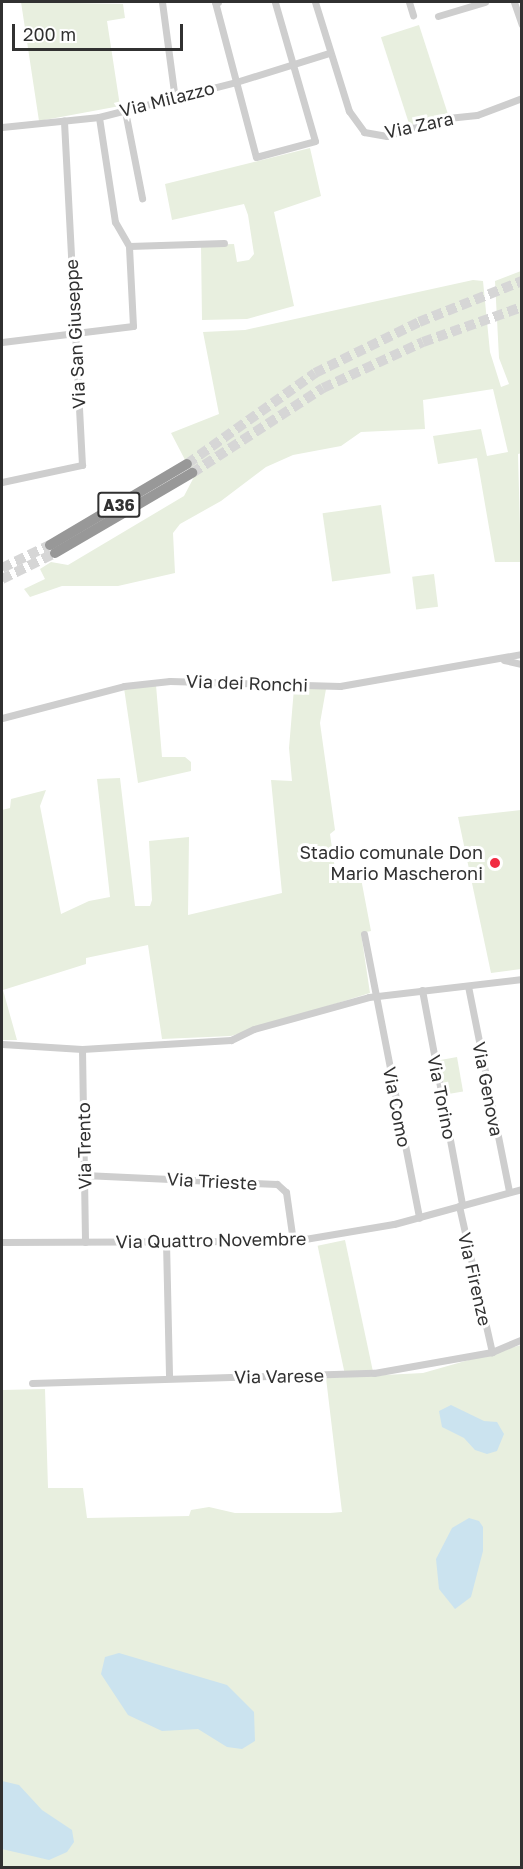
<!DOCTYPE html>
<style>
body{margin:0}
#map{position:relative;width:523px;height:1869px;overflow:hidden;background:#fff;font-family:"Golos Text",sans-serif}
div>[style]{position:absolute}
.green>*{inset:0;background:#e8efdf;transform-origin:0 0}
.water>*{inset:0;background:#cbe3ef}
.highway-tunnel>*{height:10px;margin-top:-5px;transform-origin:0;background:repeating-linear-gradient(90deg,#d6d6d6 0 10px,transparent 0 15px)}
.minor>*{height:7px;margin:-3.5px;padding:0 3.5px;transform-origin:3.5px;border-radius:3.5px;background:#cecece}
.highway>*{height:10px;margin:-5px;padding:0 5px;transform-origin:5px;border-radius:5px;background:#989898}
.dots>*{width:16px;height:16px;translate:-50% -50%;box-sizing:border-box;border:3px solid #fff;border-radius:50%}
span{translate:-50% -50%;white-space:nowrap;text-align:center;line-height:1.15;-webkit-text-stroke:6px #fff;paint-order:stroke}
.shield-label span{padding:2px 4px;background:#fff;border:2px solid;border-radius:4px;-webkit-text-stroke-width:0}
.shield-label{font-size:16px;color:#313131;font-weight:700}
.street-label{font-size:18px;color:#313131}
.poi-label{font-size:18px;color:#313131}
.right{translate:-100% -50%;text-align:right}
.frame{position:absolute;inset:0;border:3px solid #313131;pointer-events:none}
.scale{position:absolute;left:12px;top:24px;width:171px;height:27px;box-sizing:border-box;border:3px solid #313131;border-top:0;padding-left:8px;font-size:18px;line-height:21px;white-space:nowrap;color:#313131;-webkit-text-stroke:4px #fff;paint-order:stroke}
</style>
<div id="map">
<div class="green">
<div style="clip-path:polygon(21px 2px,123px 4px,125px 18px,107px 21px,120px 106px,39px 121px)"></div>
<div style="left:419px;top:25px;width:93px;height:40px;rotate:72deg"></div>
<div style="clip-path:polygon(310px 148px,321px 196px,274px 212px,294px 306px,247px 319px,202px 320px,201px 245px,234px 244px,237px 262px,249px 260px,254px 254px,248px 215px,244px 204px,172px 220px,165px 184px)"></div>
<div style="clip-path:polygon(521px 271px,522px 453px,518px 454px,521px 562px,495px 562px,477px 458px,438px 464px,433px 436px,481px 429px,487px 456px,508px 452px,493px 389px,423px 400px,425px 429px,361px 432px,341px 446px,293px 455px,266px 467px,221px 501px,180px 524px,173px 533px,175px 573px,118px 586px,62px 586px,30px 597px,24px 589px,45px 579px,40px 569px,51px 562px,68px 565px,184px 496px,194px 477px,171px 433px,219px 414px,203px 332px,245px 330px,473px 280px,483px 281px,490px 352px,501px 387px,509px 384px,499px 358px,495px 281px)"></div>
<div style="left:381px;top:505px;width:69px;height:59px;rotate:82deg"></div>
<div style="left:434px;top:574px;width:33px;height:22px;rotate:83deg"></div>
<div style="clip-path:polygon(156px 685px,162px 757px,185px 757px,191px 762px,191px 771px,138px 783px,124px 688px)"></div>
<div style="clip-path:polygon(294px 688px,326px 689px,320px 723px,335px 830px,330px 834px,335px 869px,359px 868px,371px 931px,361px 933px,370px 993px,231px 1036px,162px 1039px,148px 945px,86px 958px,86px 964px,3px 990px,17px 1040px,2px 1040px,2px 810px,10px 808px,11px 799px,46px 790px,40px 806px,61px 914px,89px 901px,110px 897px,97px 779px,120px 778px,135px 906px,150px 906px,152px 900px,149px 841px,189px 837px,188px 915px,282px 893px,271px 780px,292px 781px,289px 748px)"></div>
<div style="clip-path:polygon(521px 810px,521px 969px,491px 973px,458px 817px)"></div>
<div style="left:457px;top:1057px;width:35px;height:18px;rotate:80deg"></div>
<div style="left:345px;top:1240px;width:133px;height:28px;rotate:78deg"></div>
<div style="clip-path:polygon(521px 1345px,521px 1867px,2px 1867px,2px 1390px,45px 1389px,48px 1488px,83px 1488px,87px 1518px,189px 1516px,191px 1510px,209px 1507px,235px 1513px,330px 1513px,342px 1512px,326px 1378px,423px 1373px)"></div>
</div>
<div class="water">
<div style="clip-path:polygon(451px 1405px,484px 1421px,497px 1422px,504px 1434px,497px 1451px,487px 1454px,475px 1450px,464px 1438px,442px 1427px,439px 1411px)"></div>
<div style="clip-path:polygon(469px 1518px,479px 1521px,483px 1527px,483px 1551px,471px 1597px,455px 1609px,439px 1589px,436px 1559px,452px 1528px)"></div>
<div style="clip-path:polygon(119px 1653px,227px 1685px,254px 1712px,255px 1741px,242px 1749px,227px 1747px,198px 1729px,162px 1731px,128px 1715px,101px 1674px,105px 1657px)"></div>
<div style="clip-path:polygon(2px 1781px,19px 1785px,42px 1810px,72px 1830px,74px 1842px,67px 1852px,49px 1860px,2px 1849px)"></div>
</div>
<div class="highway-tunnel">
<div style="left:187px;top:464px;width:157px;rotate:-35.4deg"></div>
<div style="left:315px;top:373px;width:116px;rotate:-26.1deg"></div>
<div style="left:419px;top:322px;width:111px;rotate:-21.7deg"></div>
<div style="left:192px;top:473px;width:156px;rotate:-33deg"></div>
<div style="left:323px;top:388px;width:110px;rotate:-24.7deg"></div>
<div style="left:423px;top:342px;width:105px;rotate:-19.5deg"></div>
<div style="left:2px;top:568px;width:53px;rotate:-25.6deg"></div>
<div style="left:2px;top:579px;width:59px;rotate:-26.1deg"></div>
</div>
<div class="minor">
<div style="left:162px;top:2px;width:98px;rotate:82.4deg"></div>
<div style="left:218px;top:2px;width:3px;rotate:180deg"></div>
<div style="left:215px;top:2px;width:160px;rotate:75.2deg"></div>
<div style="left:256px;top:157px;width:61px;rotate:-15.2deg"></div>
<div style="left:315px;top:141px;width:145px;rotate:-106.1deg"></div>
<div style="left:315px;top:2px;width:114px;rotate:72.7deg"></div>
<div style="left:349px;top:111px;width:26px;rotate:54deg"></div>
<div style="left:364px;top:132px;width:23px;rotate:10deg"></div>
<div style="left:387px;top:136px;width:54px;rotate:-18.4deg"></div>
<div style="left:438px;top:119px;width:39px;rotate:-6deg"></div>
<div style="left:477px;top:115px;width:48px;rotate:-20.7deg"></div>
<div style="left:409px;top:2px;width:14px;rotate:73deg"></div>
<div style="left:514px;top:2px;width:24px;rotate:71deg"></div>
<div style="left:438px;top:16px;width:49px;rotate:-16.6deg"></div>
<div style="left:125px;top:111px;width:89px;rotate:78.9deg"></div>
<div style="left:2px;top:127px;width:98px;rotate:-5.9deg"></div>
<div style="left:99px;top:117px;width:141px;rotate:-14.3deg"></div>
<div style="left:236px;top:82px;width:97px;rotate:-17.3deg"></div>
<div style="left:129px;top:246px;width:95px;rotate:-1.8deg"></div>
<div style="left:2px;top:342px;width:132px;rotate:-7deg"></div>
<div style="left:133px;top:326px;width:80px;rotate:-92.9deg"></div>
<div style="left:129px;top:246px;width:28px;rotate:-120deg"></div>
<div style="left:115px;top:222px;width:106px;rotate:-98.7deg"></div>
<div style="left:2px;top:482px;width:82px;rotate:-12deg"></div>
<div style="left:82px;top:465px;width:345px;rotate:-93deg"></div>
<div style="left:504px;top:660px;width:18px;rotate:13deg"></div>
<div style="left:2px;top:718px;width:126px;rotate:-14.7deg"></div>
<div style="left:124px;top:686px;width:46px;rotate:-6.2deg"></div>
<div style="left:170px;top:681px;width:170px;rotate:1.7deg"></div>
<div style="left:340px;top:686px;width:185px;rotate:-10deg"></div>
<div style="left:364px;top:934px;width:289px;rotate:79deg"></div>
<div style="left:468px;top:986px;width:210px;rotate:78.7deg"></div>
<div style="left:422px;top:990px;width:218px;rotate:79.4deg"></div>
<div style="left:2px;top:1044px;width:80px;rotate:3.6deg"></div>
<div style="left:82px;top:1049px;width:149px;rotate:-3.5deg"></div>
<div style="left:231px;top:1040px;width:25px;rotate:-26deg"></div>
<div style="left:254px;top:1029px;width:119px;rotate:-15.5deg"></div>
<div style="left:369px;top:997px;width:154px;rotate:-6.7deg"></div>
<div style="left:82px;top:1049px;width:193px;rotate:89.1deg"></div>
<div style="left:84px;top:1175px;width:193px;rotate:2.7deg"></div>
<div style="left:277px;top:1184px;width:12px;rotate:42deg"></div>
<div style="left:286px;top:1192px;width:49px;rotate:81.9deg"></div>
<div style="left:459px;top:1206px;width:150px;rotate:77.3deg"></div>
<div style="left:2px;top:1242px;width:291px;rotate:-0.2deg"></div>
<div style="left:293px;top:1241px;width:102px;rotate:-9.6deg"></div>
<div style="left:394px;top:1224px;width:133px;rotate:-15.3deg"></div>
<div style="left:166px;top:1242px;width:136px;rotate:88.7deg"></div>
<div style="left:32px;top:1383px;width:342px;rotate:-1.7deg"></div>
<div style="left:374px;top:1373px;width:120px;rotate:-10.1deg"></div>
<div style="left:492px;top:1352px;width:33px;rotate:-23deg"></div>
</div>
<div class="highway">
<div style="left:50px;top:545px;width:159px;rotate:-30.6deg"></div>
<div style="left:55px;top:553px;width:159px;rotate:-30.3deg"></div>
</div>
<div class="dots">
<div style="left:495px;top:863px;background:#f12b42"></div>
</div>
<div class="shield-label">
<span style="left:119px;top:505px">A36</span>
</div>
<div class="street-label">
<span style="left:167px;top:99px;rotate:-14deg">Via Milazzo</span>
<span style="left:419px;top:125px;rotate:-12deg">Via Zara</span>
<span style="left:75px;top:334px;rotate:-93deg">Via San Giuseppe</span>
<span style="left:247px;top:683px;rotate:2deg">Via dei Ronchi</span>
<span style="left:488px;top:1089px;rotate:79deg">Via Genova</span>
<span style="left:442px;top:1097px;rotate:79deg">Via Torino</span>
<span style="left:397px;top:1107px;rotate:79deg">Via Como</span>
<span style="left:84px;top:1146px;rotate:-91deg">Via Trento</span>
<span style="left:212px;top:1181px;rotate:3deg">Via Trieste</span>
<span style="left:211px;top:1240px;rotate:-1deg">Via Quattro Novembre</span>
<span style="left:475px;top:1279px;rotate:77deg">Via Firenze</span>
<span style="left:279px;top:1376px;rotate:-1deg">Via Varese</span>
</div>
<div class="poi-label">
<span class="right" style="left:483px;top:863px">Stadio comunale Don<br>Mario Mascheroni</span>
</div>
<div class="frame"></div>
<div class="scale">200 m</div>
</div>
